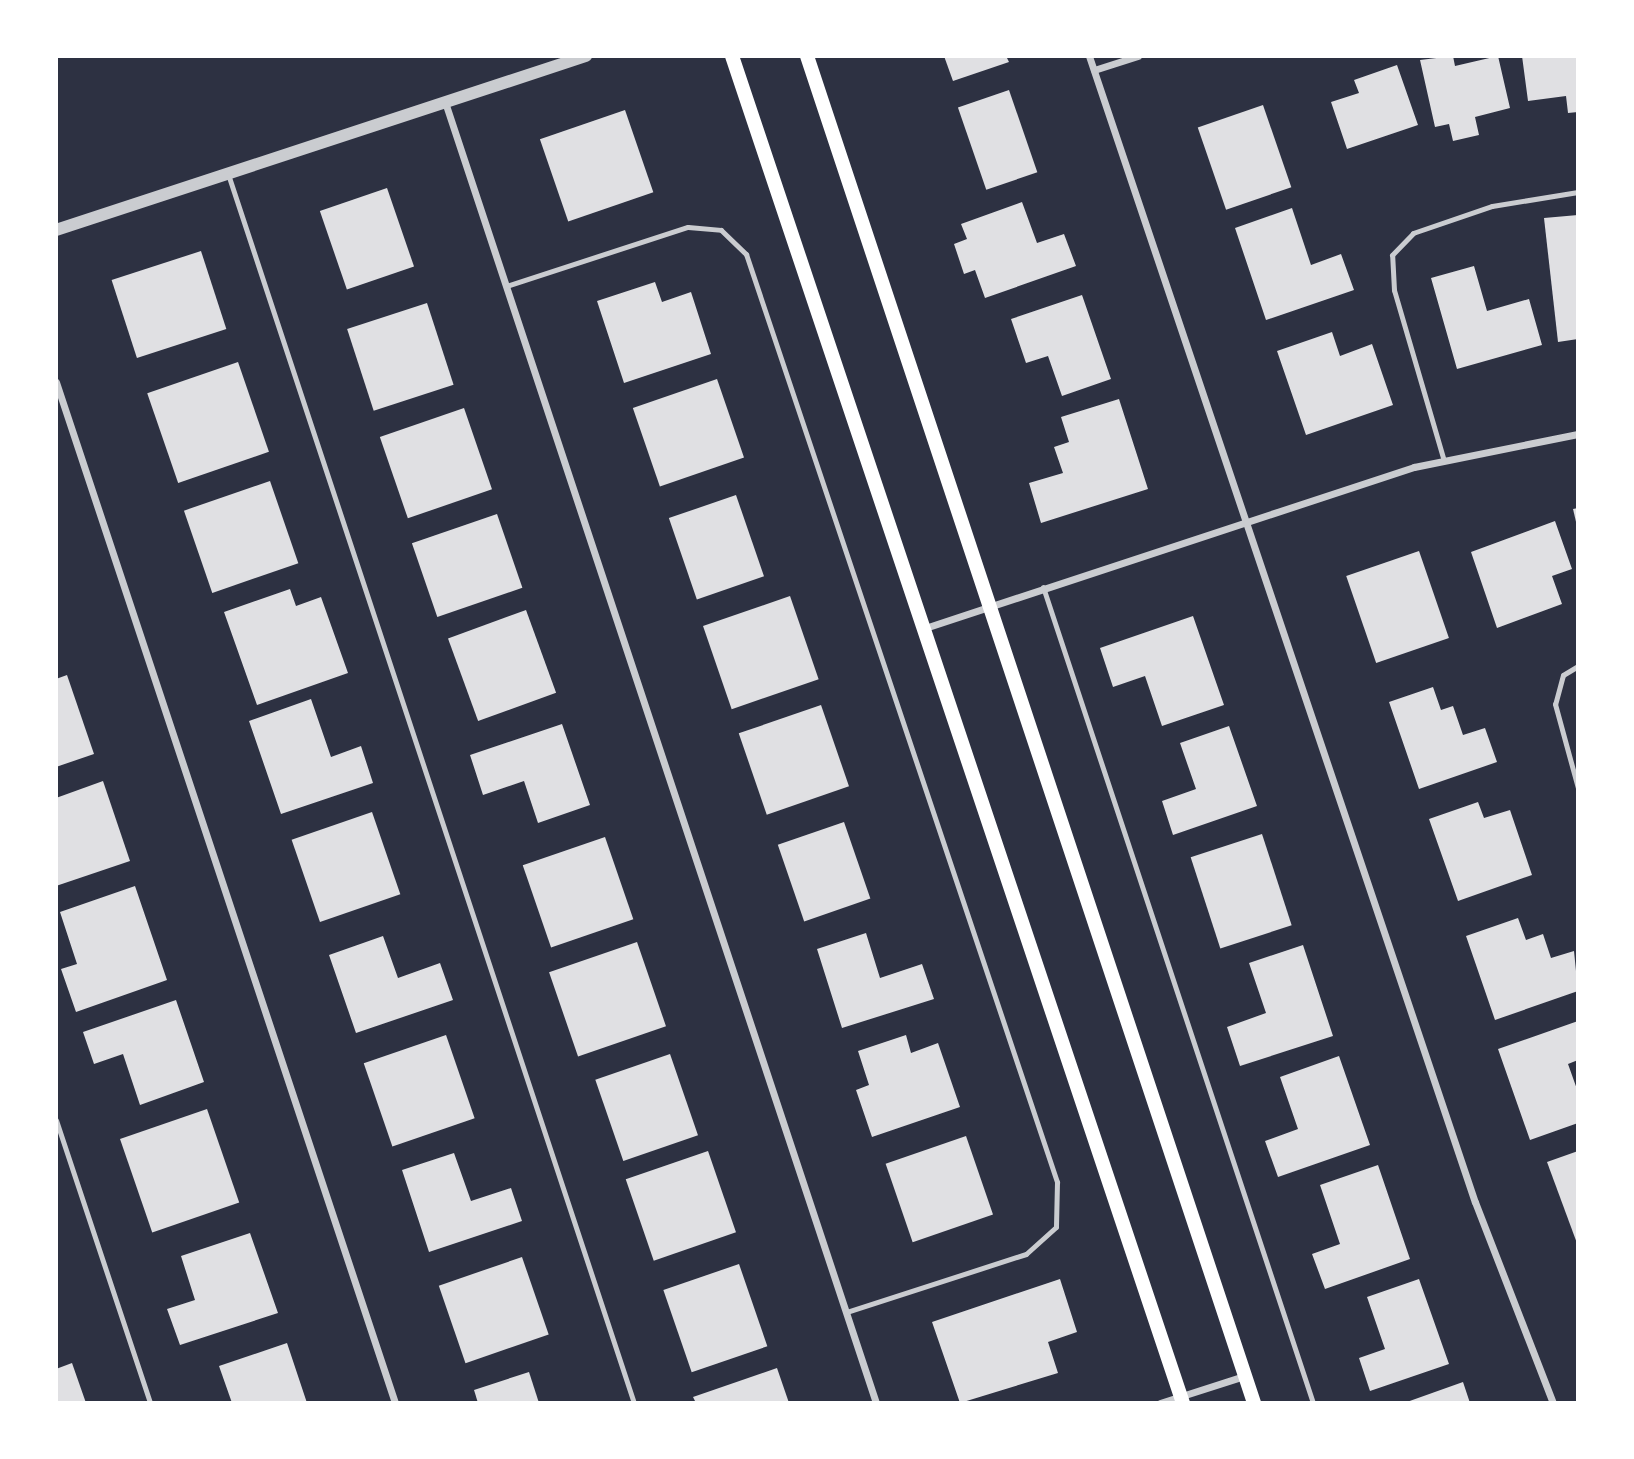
<!DOCTYPE html>
<style>
body{margin:0}
#map{position:relative;width:1634px;height:1459px;overflow:hidden;background:#2d3142;font-family:Cabin,sans-serif}
div>[style]{position:absolute}
.building>*{inset:0;background:#e0e0e3;transform-origin:0 0}
.service>*{height:5px;margin:-2.5px;padding:0 2.5px;transform-origin:2.5px;border-radius:2.5px;background:#caccd0}
.minor>*{height:7px;margin:-3.5px;padding:0 3.5px;transform-origin:3.5px;border-radius:3.5px;background:#caccd0}
.tertiary>*{height:12px;margin:-6px;padding:0 6px;transform-origin:6px;border-radius:6px;background:#caccd0}
.secondary>*{height:14px;margin:-7px;padding:0 7px;transform-origin:7px;border-radius:7px;background:#fff}
span{translate:-50% -50%;white-space:nowrap;text-align:center;line-height:1.15;-webkit-text-stroke:5px #fff;paint-order:stroke}
.frame{position:absolute;inset:0;border:58px solid #fff;pointer-events:none}
</style>
<div id="map">
<div class="building">
<div style="clip-path:polygon(944px 56px,1006px 56px,1009px 62px,953px 81px)"></div>
<div style="clip-path:polygon(1453px 56px,1455px 66px,1498px 56px,1510px 108px,1475px 117px,1479px 135px,1453px 141px,1449px 124px,1435px 127px,1420px 60px)"></div>
<div style="clip-path:polygon(1522px 56px,1578px 56px,1578px 112px,1568px 113px,1566px 96px,1528px 101px)"></div>
<div style="clip-path:polygon(1397px 65px,1418px 125px,1347px 149px,1331px 102px,1359px 93px,1354px 80px)"></div>
<div style="left:1009px;top:90px;width:87px;height:54px;rotate:71deg"></div>
<div style="left:1263px;top:105px;width:87px;height:69px;rotate:71deg"></div>
<div style="left:625px;top:110px;width:87px;height:90px;rotate:71deg"></div>
<div style="left:387px;top:188px;width:83px;height:71px;rotate:71deg"></div>
<div style="clip-path:polygon(1022px 202px,1037px 243px,1064px 234px,1076px 266px,985px 298px,975px 270px,964px 274px,954px 244px,967px 239px,961px 224px)"></div>
<div style="clip-path:polygon(1292px 208px,1311px 265px,1341px 254px,1354px 290px,1266px 320px,1235px 228px)"></div>
<div style="clip-path:polygon(1578px 215px,1578px 339px,1558px 342px,1544px 218px)"></div>
<div style="left:201px;top:251px;width:82px;height:94px;rotate:72deg"></div>
<div style="clip-path:polygon(1474px 266px,1487px 311px,1529px 299px,1542px 345px,1457px 369px,1431px 278px)"></div>
<div style="clip-path:polygon(655px 282px,662px 302px,691px 292px,711px 354px,624px 383px,597px 301px)"></div>
<div style="clip-path:polygon(1082px 295px,1111px 379px,1062px 396px,1048px 356px,1026px 363px,1011px 319px)"></div>
<div style="left:427px;top:303px;width:86px;height:84px;rotate:72deg"></div>
<div style="clip-path:polygon(1332px 332px,1340px 356px,1372px 344px,1393px 405px,1306px 435px,1277px 351px)"></div>
<div style="left:238px;top:362px;width:95px;height:96px;rotate:71deg"></div>
<div style="left:717px;top:379px;width:83px;height:89px;rotate:71deg"></div>
<div style="clip-path:polygon(1119px 399px,1148px 489px,1041px 523px,1029px 483px,1063px 473px,1054px 447px,1069px 442px,1061px 417px)"></div>
<div style="left:464px;top:408px;width:86px;height:89px;rotate:71deg"></div>
<div style="left:270px;top:481px;width:87px;height:91px;rotate:71deg"></div>
<div style="left:736px;top:495px;width:86px;height:71px;rotate:71deg"></div>
<div style="clip-path:polygon(1578px 508px,1578px 526px,1577px 526px,1573px 509px)"></div>
<div style="left:497px;top:514px;width:78px;height:90px;rotate:71deg"></div>
<div style="clip-path:polygon(1555px 521px,1572px 569px,1552px 576px,1562px 604px,1497px 628px,1471px 552px)"></div>
<div style="left:1419px;top:551px;width:92px;height:77px;rotate:71deg"></div>
<div style="clip-path:polygon(290px 589px,296px 606px,321px 597px,348px 673px,257px 705px,224px 612px)"></div>
<div style="left:790px;top:596px;width:88px;height:92px;rotate:71deg"></div>
<div style="left:526px;top:610px;width:88px;height:83px;rotate:70deg"></div>
<div style="clip-path:polygon(1193px 616px,1224px 705px,1162px 726px,1145px 676px,1113px 687px,1100px 648px)"></div>
<div style="clip-path:polygon(67px 675px,94px 754px,56px 767px,56px 679px)"></div>
<div style="clip-path:polygon(1433px 687px,1441px 710px,1453px 706px,1463px 735px,1485px 728px,1497px 762px,1419px 789px,1389px 702px)"></div>
<div style="clip-path:polygon(311px 699px,331px 757px,361px 746px,373px 783px,281px 814px,249px 721px)"></div>
<div style="left:821px;top:705px;width:86px;height:87px;rotate:71deg"></div>
<div style="clip-path:polygon(562px 724px,590px 805px,538px 823px,524px 781px,483px 795px,470px 755px)"></div>
<div style="clip-path:polygon(1229px 726px,1257px 806px,1173px 835px,1162px 801px,1196px 789px,1180px 743px)"></div>
<div style="clip-path:polygon(103px 781px,130px 861px,56px 886px,56px 798px)"></div>
<div style="clip-path:polygon(1478px 802px,1484px 818px,1510px 810px,1532px 875px,1458px 901px,1429px 819px)"></div>
<div style="left:372px;top:812px;width:87px;height:85px;rotate:71deg"></div>
<div style="left:844px;top:822px;width:81px;height:70px;rotate:71deg"></div>
<div style="left:1262px;top:834px;width:96px;height:75px;rotate:72deg"></div>
<div style="left:605px;top:837px;width:87px;height:87px;rotate:71deg"></div>
<div style="clip-path:polygon(135px 886px,167px 980px,76px 1012px,61px 969px,77px 964px,60px 912px)"></div>
<div style="clip-path:polygon(1518px 918px,1526px 940px,1543px 934px,1551px 958px,1574px 951px,1578px 991px,1495px 1020px,1466px 936px)"></div>
<div style="clip-path:polygon(866px 933px,880px 978px,922px 964px,934px 999px,842px 1028px,817px 949px)"></div>
<div style="clip-path:polygon(383px 936px,398px 978px,440px 963px,453px 1000px,356px 1033px,329px 955px)"></div>
<div style="left:637px;top:942px;width:89px;height:93px;rotate:71deg"></div>
<div style="clip-path:polygon(1303px 945px,1333px 1036px,1240px 1066px,1227px 1027px,1266px 1013px,1249px 963px)"></div>
<div style="clip-path:polygon(176px 1000px,204px 1082px,140px 1105px,123px 1054px,94px 1064px,83px 1032px)"></div>
<div style="clip-path:polygon(1578px 1021px,1578px 1060px,1568px 1064px,1578px 1092px,1578px 1123px,1530px 1140px,1498px 1049px)"></div>
<div style="left:446px;top:1035px;width:88px;height:87px;rotate:71deg"></div>
<div style="clip-path:polygon(906px 1035px,911px 1053px,938px 1043px,960px 1107px,872px 1137px,856px 1090px,869px 1085px,858px 1051px)"></div>
<div style="left:670px;top:1054px;width:86px;height:79px;rotate:71deg"></div>
<div style="clip-path:polygon(1339px 1056px,1370px 1145px,1278px 1177px,1265px 1141px,1298px 1129px,1280px 1077px)"></div>
<div style="left:207px;top:1109px;width:99px;height:92px;rotate:71deg"></div>
<div style="left:966px;top:1136px;width:83px;height:85px;rotate:71deg"></div>
<div style="left:708px;top:1151px;width:86px;height:87px;rotate:71deg"></div>
<div style="clip-path:polygon(1578px 1151px,1578px 1246px,1547px 1162px)"></div>
<div style="clip-path:polygon(454px 1153px,471px 1201px,511px 1188px,522px 1221px,429px 1252px,402px 1170px)"></div>
<div style="clip-path:polygon(1378px 1165px,1410px 1259px,1325px 1289px,1312px 1254px,1340px 1244px,1320px 1185px)"></div>
<div style="clip-path:polygon(250px 1233px,278px 1313px,180px 1345px,167px 1309px,195px 1300px,181px 1256px)"></div>
<div style="left:522px;top:1257px;width:82px;height:88px;rotate:71deg"></div>
<div style="left:739px;top:1264px;width:87px;height:80px;rotate:71deg"></div>
<div style="clip-path:polygon(1060px 1279px,1077px 1332px,1048px 1342px,1058px 1373px,960px 1403px,932px 1322px)"></div>
<div style="clip-path:polygon(1419px 1279px,1449px 1364px,1370px 1391px,1359px 1358px,1385px 1349px,1367px 1297px)"></div>
<div style="clip-path:polygon(287px 1343px,307px 1403px,232px 1403px,219px 1366px)"></div>
<div style="clip-path:polygon(72px 1363px,86px 1403px,56px 1403px,56px 1369px)"></div>
<div style="clip-path:polygon(777px 1368px,789px 1403px,696px 1403px,693px 1397px)"></div>
<div style="clip-path:polygon(529px 1372px,539px 1403px,478px 1403px,474px 1390px)"></div>
<div style="clip-path:polygon(1463px 1382px,1470px 1403px,1404px 1403px)"></div>
</div>
<div class="service">
<div style="left:228px;top:174px;width:1294px;rotate:71.72deg"></div>
<div style="left:506px;top:286px;width:191px;rotate:-18deg"></div>
<div style="left:688px;top:227px;width:33px;rotate:5deg"></div>
<div style="left:721px;top:230px;width:35px;rotate:44deg"></div>
<div style="left:746px;top:254px;width:979px;rotate:71.47deg"></div>
<div style="left:1057px;top:1182px;width:45px;rotate:91.3deg"></div>
<div style="left:1056px;top:1227px;width:40px;rotate:138deg"></div>
<div style="left:1026px;top:1254px;width:189px;rotate:162.1deg"></div>
<div style="left:1444px;top:461px;width:178px;rotate:-106.3deg"></div>
<div style="left:1394px;top:290px;width:35px;rotate:-93deg"></div>
<div style="left:1392px;top:255px;width:30px;rotate:-46deg"></div>
<div style="left:1413px;top:233px;width:83px;rotate:-18.9deg"></div>
<div style="left:1492px;top:206px;width:87px;rotate:-9.2deg"></div>
<div style="left:1043px;top:587px;width:860px;rotate:71.69deg"></div>
<div style="left:1578px;top:666px;width:17px;rotate:149deg"></div>
<div style="left:1563px;top:675px;width:30px;rotate:105deg"></div>
<div style="left:1555px;top:704px;width:87px;rotate:74.7deg"></div>
<div style="left:56px;top:1120px;width:298px;rotate:71.6deg"></div>
</div>
<div class="minor">
<div style="left:1089px;top:56px;width:1209px;rotate:71.39deg"></div>
<div style="left:1475px;top:1202px;width:216px;rotate:68.8deg"></div>
<div style="left:1094px;top:70px;width:46px;rotate:-17.7deg"></div>
<div style="left:445px;top:102px;width:1371px;rotate:71.67deg"></div>
<div style="left:56px;top:382px;width:1076px;rotate:71.63deg"></div>
<div style="left:922px;top:629px;width:518px;rotate:-18.23deg"></div>
<div style="left:1414px;top:467px;width:167px;rotate:-11.4deg"></div>
<div style="left:1160px;top:1403px;width:88px;rotate:-17.8deg"></div>
</div>
<div class="tertiary">
<div style="left:56px;top:230px;width:558px;rotate:-18.18deg"></div>
</div>
<div class="secondary">
<div style="left:732px;top:56px;width:1420px;rotate:71.49deg"></div>
<div style="left:807px;top:56px;width:1419px;rotate:71.64deg"></div>
</div>
<div class="frame"></div>
</div>
